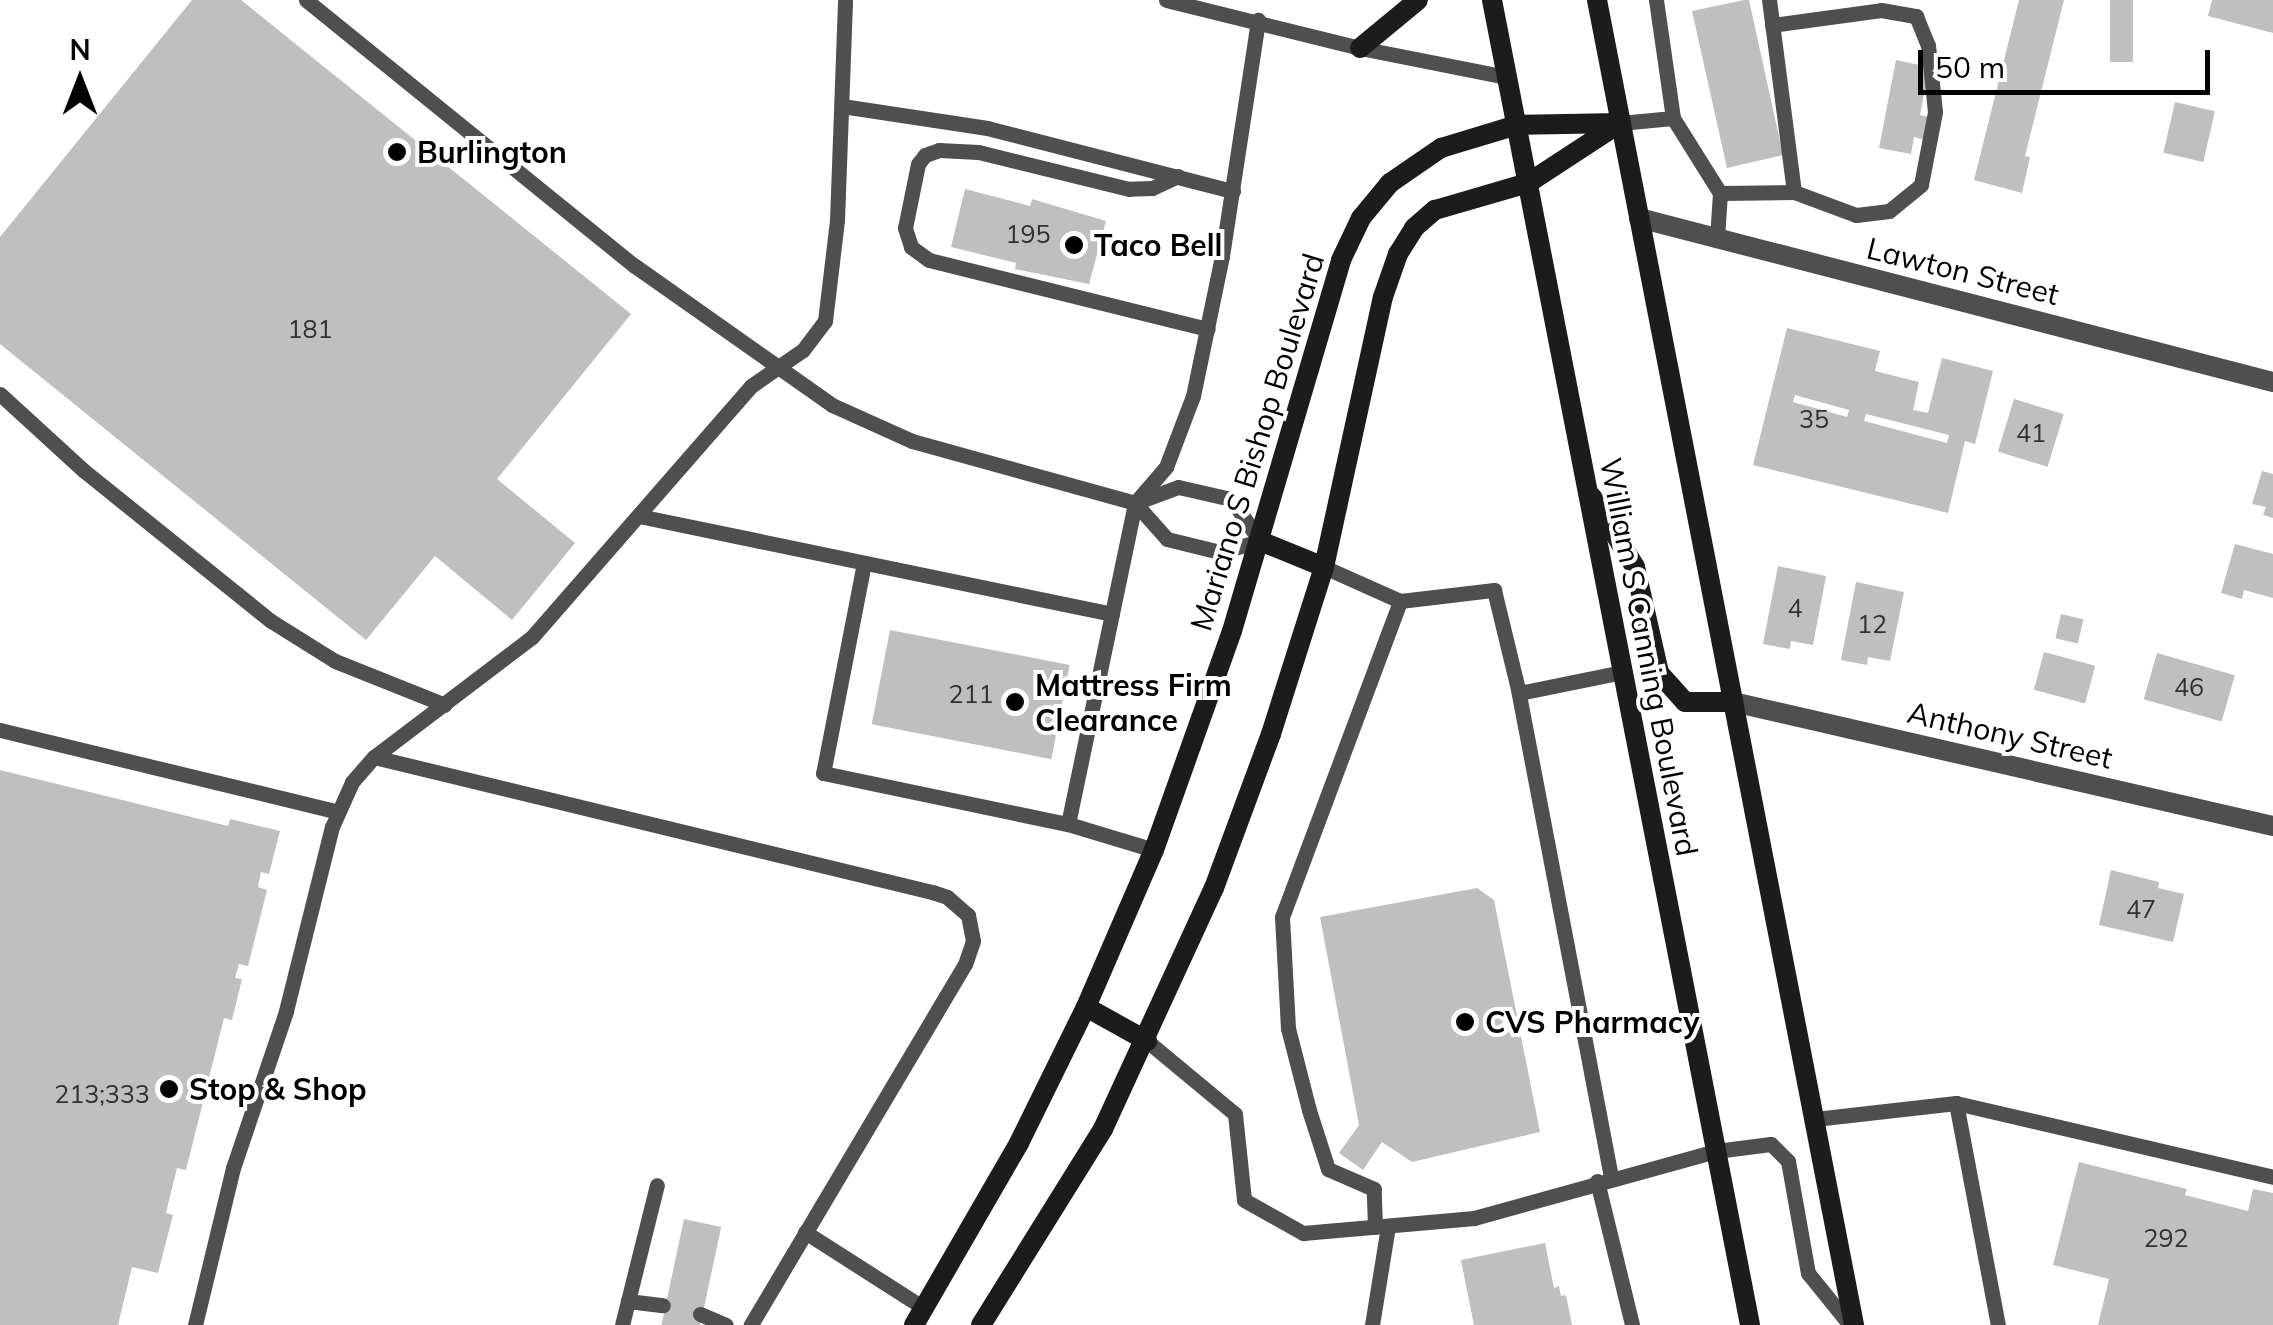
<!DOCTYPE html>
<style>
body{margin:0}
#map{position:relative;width:2273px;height:1325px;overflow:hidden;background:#fff;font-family:Mulish,sans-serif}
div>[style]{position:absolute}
.building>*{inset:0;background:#bfbfbf;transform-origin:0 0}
.lane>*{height:15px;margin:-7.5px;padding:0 7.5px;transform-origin:7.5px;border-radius:7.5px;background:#4f4f4f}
.street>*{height:20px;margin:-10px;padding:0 10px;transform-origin:10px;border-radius:10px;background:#4f4f4f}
.secondary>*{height:20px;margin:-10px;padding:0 10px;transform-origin:10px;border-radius:10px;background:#1c1c1c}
.dots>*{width:28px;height:28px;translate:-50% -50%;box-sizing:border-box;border:5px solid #fff;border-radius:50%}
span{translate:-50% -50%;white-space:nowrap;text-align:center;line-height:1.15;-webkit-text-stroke:8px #fff;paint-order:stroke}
.number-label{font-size:25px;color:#303030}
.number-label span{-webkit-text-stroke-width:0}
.poi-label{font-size:30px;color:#000;font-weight:700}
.left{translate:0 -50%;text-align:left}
.street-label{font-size:30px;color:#000}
.north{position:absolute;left:30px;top:30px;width:100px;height:100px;-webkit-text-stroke:8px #fff;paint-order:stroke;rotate:0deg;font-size:28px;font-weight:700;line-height:40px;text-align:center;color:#000}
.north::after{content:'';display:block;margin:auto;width:35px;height:45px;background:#000;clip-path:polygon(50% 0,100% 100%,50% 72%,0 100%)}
.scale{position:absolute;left:1918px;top:50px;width:292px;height:45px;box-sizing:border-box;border:5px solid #000;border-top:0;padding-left:12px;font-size:30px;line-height:35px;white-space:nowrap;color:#000;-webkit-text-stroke:8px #fff;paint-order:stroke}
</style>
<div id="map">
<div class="building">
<div style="clip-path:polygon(192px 0,241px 0,631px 314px,497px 479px,575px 543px,512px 620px,435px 556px,366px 640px,0 344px,0 237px)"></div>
<div style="clip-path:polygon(1744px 0,1749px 0,1783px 155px,1727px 168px,1692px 11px)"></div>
<div style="clip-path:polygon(2019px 0,2064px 0,2025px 156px,2030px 157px,2022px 193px,1974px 180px)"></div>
<div style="left:2110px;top:0;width:23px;height:62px"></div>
<div style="clip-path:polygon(2212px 0,2273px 0,2273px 33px,2208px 16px)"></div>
<div style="clip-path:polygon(1896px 60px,1929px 67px,1920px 115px,1929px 117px,1925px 140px,1914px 137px,1911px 154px,1879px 148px)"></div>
<div style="left:2175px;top:102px;width:41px;height:52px;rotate:13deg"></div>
<div style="clip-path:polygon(965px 189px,1030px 206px,1032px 199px,1106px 221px,1089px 284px,1015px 269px,1016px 263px,951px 247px)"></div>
<div style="clip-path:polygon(evenodd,1787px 328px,1880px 351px,1875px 371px,1919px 382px,1913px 410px,1928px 413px,1942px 358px,1993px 371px,1975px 444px,1965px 441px,1948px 513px,1753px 465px,1787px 328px,1795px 395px,1849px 410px,1847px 417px,1793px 402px,1795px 395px,1787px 328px,1866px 414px,1949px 435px,1947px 443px,1864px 421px,1866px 414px)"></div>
<div style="left:2014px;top:399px;width:52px;height:55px;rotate:17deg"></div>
<div style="clip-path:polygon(2262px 471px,2273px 474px,2273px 518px,2263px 515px,2266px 507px,2252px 504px)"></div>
<div style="clip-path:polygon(2235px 544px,2273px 554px,2273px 598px,2244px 590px,2242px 599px,2221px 593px)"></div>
<div style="clip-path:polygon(1778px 566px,1826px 576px,1813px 645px,1791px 641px,1790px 649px,1763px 644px)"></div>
<div style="clip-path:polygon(1856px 582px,1904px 592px,1890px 661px,1868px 657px,1867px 665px,1841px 660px)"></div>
<div style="left:2061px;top:614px;width:23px;height:25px;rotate:13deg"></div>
<div style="left:890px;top:630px;width:183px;height:96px;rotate:11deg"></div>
<div style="left:2044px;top:652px;width:53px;height:39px;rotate:15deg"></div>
<div style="left:2157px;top:653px;width:81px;height:48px;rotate:16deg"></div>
<div style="clip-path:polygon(0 770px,228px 826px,230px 819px,280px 831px,269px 874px,261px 872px,258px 887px,267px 890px,248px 966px,239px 964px,235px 978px,242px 979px,232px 1020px,224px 1018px,186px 1170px,177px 1168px,166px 1213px,173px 1215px,158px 1273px,132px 1267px,118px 1325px,0 1325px)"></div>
<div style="clip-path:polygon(2111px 870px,2159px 882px,2158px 888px,2184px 894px,2173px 942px,2099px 925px)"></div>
<div style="clip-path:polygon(1477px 888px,1494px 900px,1540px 1132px,1412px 1162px,1382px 1142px,1363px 1170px,1339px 1153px,1359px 1125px,1320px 917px)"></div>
<div style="clip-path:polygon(2079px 1162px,2187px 1189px,2185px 1195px,2248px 1211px,2253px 1189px,2273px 1193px,2273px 1325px,2098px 1325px,2109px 1279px,2053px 1265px)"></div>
<div style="left:684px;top:1219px;width:38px;height:109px;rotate:12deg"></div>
<div style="clip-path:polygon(1545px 1243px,1554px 1288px,1559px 1286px,1561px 1296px,1566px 1295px,1572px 1325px,1474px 1325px,1461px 1260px)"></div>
</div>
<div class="lane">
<div style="left:306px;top:0;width:423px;rotate:39deg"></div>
<div style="left:635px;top:266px;width:241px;rotate:35.2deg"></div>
<div style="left:832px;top:405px;width:88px;rotate:24.2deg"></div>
<div style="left:912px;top:441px;width:231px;rotate:15.5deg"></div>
<div style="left:1135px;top:503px;width:48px;rotate:48.4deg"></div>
<div style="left:1167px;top:539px;width:55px;rotate:13.8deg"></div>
<div style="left:1220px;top:552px;width:41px;rotate:-15.4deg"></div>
<div style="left:1260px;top:541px;width:51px;rotate:-124.6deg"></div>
<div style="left:1231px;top:499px;width:54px;rotate:-167.2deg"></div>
<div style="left:1178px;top:487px;width:46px;rotate:159.6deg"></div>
<div style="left:1166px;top:0;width:200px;rotate:13.9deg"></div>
<div style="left:1360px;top:48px;width:150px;rotate:11.2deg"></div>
<div style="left:1656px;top:0;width:119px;rotate:81.8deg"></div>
<div style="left:1673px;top:118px;width:89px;rotate:57.9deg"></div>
<div style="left:1720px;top:193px;width:45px;rotate:93.8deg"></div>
<div style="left:1772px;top:25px;width:110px;rotate:-7.8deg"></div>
<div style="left:1881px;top:10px;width:36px;rotate:10deg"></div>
<div style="left:1916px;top:16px;width:31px;rotate:68deg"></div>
<div style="left:1928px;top:45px;width:67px;rotate:84deg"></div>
<div style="left:1935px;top:112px;width:74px;rotate:100.9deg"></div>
<div style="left:1921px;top:185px;width:41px;rotate:140.9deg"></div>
<div style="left:1889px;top:211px;width:33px;rotate:173deg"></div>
<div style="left:1856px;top:215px;width:66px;rotate:-159.6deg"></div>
<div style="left:842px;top:106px;width:147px;rotate:8.6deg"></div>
<div style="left:987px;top:128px;width:254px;rotate:14.4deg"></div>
<div style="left:1620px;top:123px;width:53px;rotate:-5.4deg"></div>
<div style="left:1178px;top:176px;width:29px;rotate:155deg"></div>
<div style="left:1152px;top:188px;width:23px;rotate:178deg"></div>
<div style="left:1129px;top:189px;width:155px;rotate:-166.2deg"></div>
<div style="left:978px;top:152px;width:39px;rotate:-177deg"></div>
<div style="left:939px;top:150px;width:15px;rotate:160deg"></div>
<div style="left:925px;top:155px;width:11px;rotate:128deg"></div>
<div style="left:918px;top:164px;width:65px;rotate:101.5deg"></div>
<div style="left:905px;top:228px;width:20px;rotate:72deg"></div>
<div style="left:911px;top:247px;width:22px;rotate:36deg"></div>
<div style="left:929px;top:260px;width:287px;rotate:13.9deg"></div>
<div style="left:1720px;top:193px;width:74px;rotate:-0.8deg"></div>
<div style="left:1794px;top:192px;width:194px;rotate:-97.4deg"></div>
<div style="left:0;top:394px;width:113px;rotate:42.5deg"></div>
<div style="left:83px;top:470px;width:241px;rotate:38.8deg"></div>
<div style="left:271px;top:621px;width:75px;rotate:32deg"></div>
<div style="left:335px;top:661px;width:118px;rotate:21.8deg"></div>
<div style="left:639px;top:516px;width:483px;rotate:11.7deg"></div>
<div style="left:864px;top:563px;width:214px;rotate:101deg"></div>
<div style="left:823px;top:773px;width:250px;rotate:11.8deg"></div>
<div style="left:1068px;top:824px;width:90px;rotate:16.8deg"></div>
<div style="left:1324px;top:567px;width:83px;rotate:24.1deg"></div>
<div style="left:1400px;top:601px;width:95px;rotate:-6.7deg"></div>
<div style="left:1494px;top:590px;width:106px;rotate:76.4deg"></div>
<div style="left:0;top:730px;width:346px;rotate:13.6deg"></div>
<div style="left:374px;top:757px;width:574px;rotate:13.6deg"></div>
<div style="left:932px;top:892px;width:16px;rotate:18deg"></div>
<div style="left:947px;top:897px;width:28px;rotate:41deg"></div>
<div style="left:968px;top:915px;width:26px;rotate:79deg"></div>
<div style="left:973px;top:941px;width:24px;rotate:109deg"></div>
<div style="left:965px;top:964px;width:420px;rotate:120.7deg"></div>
<div style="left:1068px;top:824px;width:328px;rotate:-78.2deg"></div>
<div style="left:1135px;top:503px;width:48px;rotate:-49.3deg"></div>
<div style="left:1166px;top:467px;width:76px;rotate:-69.2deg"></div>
<div style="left:1193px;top:396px;width:143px;rotate:-78.3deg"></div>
<div style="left:1222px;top:256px;width:239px;rotate:-81.3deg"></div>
<div style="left:1147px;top:1041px;width:114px;rotate:39.7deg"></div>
<div style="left:1235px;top:1114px;width:86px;rotate:84deg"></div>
<div style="left:1244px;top:1200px;width:68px;rotate:29.2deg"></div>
<div style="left:1303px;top:1233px;width:172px;rotate:-5deg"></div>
<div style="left:1474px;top:1218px;width:251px;rotate:-15.5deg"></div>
<div style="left:1716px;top:1151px;width:55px;rotate:-7.3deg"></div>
<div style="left:1771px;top:1144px;width:24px;rotate:45deg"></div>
<div style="left:1788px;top:1161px;width:114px;rotate:79.9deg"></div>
<div style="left:1808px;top:1273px;width:67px;rotate:51.1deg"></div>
<div style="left:1956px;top:1103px;width:226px;rotate:79.3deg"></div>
<div style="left:1815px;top:1119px;width:142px;rotate:-6.5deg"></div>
<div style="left:1956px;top:1103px;width:326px;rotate:13.1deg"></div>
<div style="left:1611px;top:1177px;width:493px;rotate:-100.8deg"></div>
<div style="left:1519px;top:693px;width:105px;rotate:-11.5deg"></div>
<div style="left:1597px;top:1181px;width:148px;rotate:76.3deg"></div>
<div style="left:1375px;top:1227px;width:38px;rotate:-92deg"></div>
<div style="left:1374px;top:1189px;width:50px;rotate:-156.5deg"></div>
<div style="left:1328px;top:1169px;width:62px;rotate:-107.9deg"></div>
<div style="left:1309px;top:1110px;width:85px;rotate:-104.4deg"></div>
<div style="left:1288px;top:1028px;width:111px;rotate:-93.1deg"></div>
<div style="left:1282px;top:917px;width:337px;rotate:-69.5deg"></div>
<div style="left:805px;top:1232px;width:141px;rotate:32.6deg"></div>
<div style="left:628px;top:1301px;width:35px;rotate:7deg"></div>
<div style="left:700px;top:1314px;width:28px;rotate:23deg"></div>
<div style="left:195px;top:1325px;width:162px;rotate:-76.4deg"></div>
<div style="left:233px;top:1168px;width:166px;rotate:-71.3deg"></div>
<div style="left:286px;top:1011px;width:190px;rotate:-76deg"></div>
<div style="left:332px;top:827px;width:49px;rotate:-66deg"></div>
<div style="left:352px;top:782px;width:33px;rotate:-49deg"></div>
<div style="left:374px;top:757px;width:198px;rotate:-37.2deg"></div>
<div style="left:532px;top:637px;width:333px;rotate:-48.9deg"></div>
<div style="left:751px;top:386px;width:63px;rotate:-34.7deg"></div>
<div style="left:803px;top:350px;width:36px;rotate:-53deg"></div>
<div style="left:825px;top:321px;width:102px;rotate:-83.2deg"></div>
<div style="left:837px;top:220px;width:220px;rotate:-87.9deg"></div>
<div style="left:622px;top:1325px;width:144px;rotate:-76deg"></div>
<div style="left:1372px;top:1325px;width:100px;rotate:-80.8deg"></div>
</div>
<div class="street">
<div style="left:1639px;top:218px;width:655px;rotate:14.5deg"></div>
<div style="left:1733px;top:702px;width:554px;rotate:12.93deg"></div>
</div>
<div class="secondary">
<div style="left:1492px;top:0;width:1350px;rotate:78.98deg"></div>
<div style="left:1597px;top:0;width:1350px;rotate:79.02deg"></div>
<div style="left:1360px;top:48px;width:75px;rotate:-39.6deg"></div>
<div style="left:1592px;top:497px;width:82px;rotate:58.4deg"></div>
<div style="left:1635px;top:567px;width:109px;rotate:77.2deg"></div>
<div style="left:1659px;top:673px;width:39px;rotate:48deg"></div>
<div style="left:1685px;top:702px;width:48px"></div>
<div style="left:1260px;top:541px;width:69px;rotate:22.1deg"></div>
<div style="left:1086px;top:1007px;width:70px;rotate:29.1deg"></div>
<div style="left:914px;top:1325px;width:210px;rotate:-60deg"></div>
<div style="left:1019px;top:1143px;width:152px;rotate:-63.8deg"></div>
<div style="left:1086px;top:1007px;width:171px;rotate:-66.6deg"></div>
<div style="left:1154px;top:850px;width:232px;rotate:-70.4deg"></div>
<div style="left:1232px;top:631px;width:387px;rotate:-73.6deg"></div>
<div style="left:1341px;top:260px;width:47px;rotate:-64.5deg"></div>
<div style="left:1361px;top:218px;width:45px;rotate:-50.4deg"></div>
<div style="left:1390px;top:183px;width:62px;rotate:-34.5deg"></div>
<div style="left:1441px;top:148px;width:79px;rotate:-16.8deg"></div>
<div style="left:1517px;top:125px;width:103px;rotate:-1.1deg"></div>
<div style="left:981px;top:1325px;width:231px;rotate:-58.1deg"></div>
<div style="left:1103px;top:1129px;width:265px;rotate:-65.3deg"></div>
<div style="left:1214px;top:888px;width:164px;rotate:-69.7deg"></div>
<div style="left:1271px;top:734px;width:175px;rotate:-72.4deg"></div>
<div style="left:1324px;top:567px;width:276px;rotate:-77.7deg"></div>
<div style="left:1383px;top:297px;width:46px;rotate:-70.8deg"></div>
<div style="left:1398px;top:254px;width:31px;rotate:-58deg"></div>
<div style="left:1414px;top:228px;width:28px;rotate:-41deg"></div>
<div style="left:1435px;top:210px;width:97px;rotate:-16.2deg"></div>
<div style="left:1528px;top:183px;width:110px;rotate:-33.1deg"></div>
</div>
<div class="dots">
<div style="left:397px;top:152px;background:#000"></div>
<div style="left:1074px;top:245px;background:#000"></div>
<div style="left:1015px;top:702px;background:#000"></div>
<div style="left:1465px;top:1022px;background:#000"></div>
<div style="left:169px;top:1089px;background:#000"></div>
</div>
<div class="number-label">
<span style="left:1028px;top:234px">195</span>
<span style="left:310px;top:329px">181</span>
<span style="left:1814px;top:419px">35</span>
<span style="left:2031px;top:433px">41</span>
<span style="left:1795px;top:608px">4</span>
<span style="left:1872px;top:624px">12</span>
<span style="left:2189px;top:687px">46</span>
<span style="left:971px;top:694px">211</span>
<span style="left:2141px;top:909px">47</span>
<span style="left:102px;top:1094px">213;333</span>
<span style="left:2166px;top:1238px">292</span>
</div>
<div class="poi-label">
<span class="left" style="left:417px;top:152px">Burlington</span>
<span class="left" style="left:1094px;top:245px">Taco Bell</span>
<span class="left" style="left:1035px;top:702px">Mattress Firm<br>Clearance</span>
<span class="left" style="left:1485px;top:1022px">CVS Pharmacy</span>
<span class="left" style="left:189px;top:1089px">Stop &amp; Shop</span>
</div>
<div class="street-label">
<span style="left:1963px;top:271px;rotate:14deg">Lawton Street</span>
<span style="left:1257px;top:442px;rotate:-73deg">Mariano S Bishop Boulevard</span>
<span style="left:1649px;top:657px;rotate:79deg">William S Canning Boulevard</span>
<span style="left:2010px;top:735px;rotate:13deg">Anthony Street</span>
</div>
<div class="north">N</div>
<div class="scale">50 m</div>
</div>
